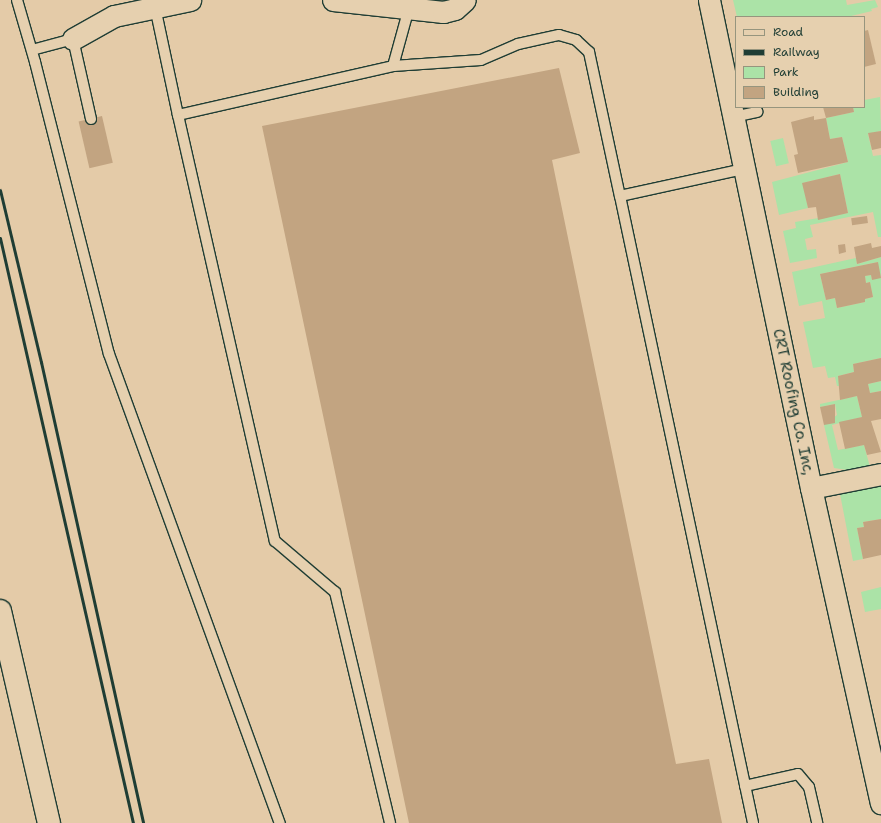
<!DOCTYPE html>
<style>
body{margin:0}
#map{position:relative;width:881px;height:823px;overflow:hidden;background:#e4cba8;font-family:"Shantell Sans",sans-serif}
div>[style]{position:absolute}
.green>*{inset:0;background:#abe3a7;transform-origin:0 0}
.building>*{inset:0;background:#c2a481;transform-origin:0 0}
.roads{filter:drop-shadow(1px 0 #1f3d34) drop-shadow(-1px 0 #1f3d34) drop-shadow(0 1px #1f3d34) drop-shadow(0 -1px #1f3d34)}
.lane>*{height:10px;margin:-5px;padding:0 5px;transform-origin:5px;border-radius:5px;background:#e6d0af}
.street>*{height:21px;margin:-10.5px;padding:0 10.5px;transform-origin:10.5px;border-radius:10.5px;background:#e6d0af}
.highway>*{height:22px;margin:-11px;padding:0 11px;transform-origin:11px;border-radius:11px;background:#e6d0af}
.rail>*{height:3px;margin:-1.5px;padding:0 1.5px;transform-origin:1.5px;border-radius:1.5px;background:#1f3d34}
span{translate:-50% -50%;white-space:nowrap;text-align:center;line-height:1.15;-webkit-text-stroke:3px #e6d0af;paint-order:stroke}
.street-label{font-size:15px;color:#1f3d34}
.legend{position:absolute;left:735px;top:16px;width:130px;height:92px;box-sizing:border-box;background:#e6d0af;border:1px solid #96957e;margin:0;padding:5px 7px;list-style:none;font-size:12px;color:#1f3d34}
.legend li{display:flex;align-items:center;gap:8px;height:20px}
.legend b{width:20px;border:1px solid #96957e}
</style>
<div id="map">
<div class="green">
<div style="clip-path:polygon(733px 0,846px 0,847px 5px,875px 0,878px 7px,871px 9px,872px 11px,847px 17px,737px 17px)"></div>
<div style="clip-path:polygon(880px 97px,881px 131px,868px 134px,873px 156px,881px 155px,881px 237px,878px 237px,873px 212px,810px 225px,813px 237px,805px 239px,807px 250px,816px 249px,817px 258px,790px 263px,783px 231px,796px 228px,795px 222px,848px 213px,840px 174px,803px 183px,808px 208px,779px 215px,772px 182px,848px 162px,842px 137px,830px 139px,826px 118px,854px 112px,853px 107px,864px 107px,864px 100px)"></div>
<div style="left:783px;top:138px;width:26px;height:13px;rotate:77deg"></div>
<div style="clip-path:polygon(evenodd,881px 257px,881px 358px,853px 364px,854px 372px,838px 376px,840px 386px,837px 386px,835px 377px,828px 378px,825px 366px,813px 368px,803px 322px,825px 318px,822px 301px,799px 306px,792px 272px,856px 258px,857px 264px,881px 257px,878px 262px,872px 280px,871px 275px,865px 276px,866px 283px,870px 282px,873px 297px,865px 299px,865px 302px,837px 308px,835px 298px,826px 300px,820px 274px,878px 262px)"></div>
<div style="clip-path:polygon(881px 381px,881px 391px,870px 393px,868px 384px)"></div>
<div style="clip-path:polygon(857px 396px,862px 417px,832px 425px,838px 450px,864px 445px,870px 467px,847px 470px,834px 468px,824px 425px,837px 415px,835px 404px,820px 407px,820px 404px)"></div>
<div style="clip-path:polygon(881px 486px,881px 519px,863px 522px,864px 527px,857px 528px,863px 559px,853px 561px,840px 494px)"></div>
<div style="clip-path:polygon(881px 587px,881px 609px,865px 612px,861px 592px)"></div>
</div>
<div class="building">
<div style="clip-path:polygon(868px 30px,876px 64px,864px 67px,864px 31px)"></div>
<div style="clip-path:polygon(559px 68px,580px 153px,552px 160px,676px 764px,709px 759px,722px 823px,409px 823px,262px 126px)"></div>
<div style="clip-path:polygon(823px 107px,853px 107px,854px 112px,826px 118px)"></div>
<div style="left:102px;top:116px;width:48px;height:24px;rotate:77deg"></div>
<div style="clip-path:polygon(814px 116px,814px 120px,826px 118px,830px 139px,842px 137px,848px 162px,798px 173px,794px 155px,798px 154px,791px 122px)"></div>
<div style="clip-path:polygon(881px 131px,881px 148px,872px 150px,868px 133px)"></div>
<div style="clip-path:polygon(840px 174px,848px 213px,818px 220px,816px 207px,808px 208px,802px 183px)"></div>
<div style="left:867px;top:216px;width:7px;height:16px;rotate:82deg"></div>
<div style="clip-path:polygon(871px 243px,872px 248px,881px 246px,881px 257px,857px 264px,854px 247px)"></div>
<div style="clip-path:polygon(845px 244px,846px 252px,839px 254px,838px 245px)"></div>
<div style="clip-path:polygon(878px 262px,881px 278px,872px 280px,871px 275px,865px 276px,866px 283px,870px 282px,873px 297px,865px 299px,865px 302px,837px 308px,835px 298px,826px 300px,820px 274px)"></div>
<div style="clip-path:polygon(881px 358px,881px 381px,868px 384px,870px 393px,881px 391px,881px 419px,871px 421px,881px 452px,867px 455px,864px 445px,845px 449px,839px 422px,862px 417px,857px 396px,840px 400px,838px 376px,854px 372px,853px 364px)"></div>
<div style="clip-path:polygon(835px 404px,835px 423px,824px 425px,820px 407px)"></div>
<div style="clip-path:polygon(881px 519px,881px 555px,863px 559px,857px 528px,864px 527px,863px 522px)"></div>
</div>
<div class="roads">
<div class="lane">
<div style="left:17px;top:0;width:65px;rotate:73.8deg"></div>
<div style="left:35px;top:62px;width:301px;rotate:75.8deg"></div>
<div style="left:109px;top:354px;width:499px;rotate:70deg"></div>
<div style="left:155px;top:7px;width:110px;rotate:78deg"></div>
<div style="left:178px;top:115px;width:221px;rotate:-12.8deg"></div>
<div style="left:409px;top:8px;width:60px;rotate:105.4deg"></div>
<div style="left:393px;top:66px;width:88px;rotate:-3.9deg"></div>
<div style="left:481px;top:60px;width:40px;rotate:-23.4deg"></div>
<div style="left:518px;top:44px;width:42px;rotate:-12.4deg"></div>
<div style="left:559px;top:35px;width:18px;rotate:16deg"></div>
<div style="left:576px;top:40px;width:18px;rotate:43deg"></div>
<div style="left:589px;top:52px;width:147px;rotate:77.9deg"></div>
<div style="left:620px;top:196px;width:127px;rotate:-12.3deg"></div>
<div style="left:32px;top:50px;width:42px;rotate:-15deg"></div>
<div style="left:73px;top:39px;width:82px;rotate:77.3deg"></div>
<div style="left:178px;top:115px;width:437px;rotate:77.2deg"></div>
<div style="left:275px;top:541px;width:79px;rotate:40.4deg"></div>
<div style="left:335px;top:592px;width:237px;rotate:76.6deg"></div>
<div style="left:733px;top:117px;width:25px;rotate:-12deg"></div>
<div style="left:620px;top:196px;width:641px;rotate:78.02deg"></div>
<div style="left:745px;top:786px;width:54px;rotate:-12.8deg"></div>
<div style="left:798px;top:774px;width:17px;rotate:50deg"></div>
<div style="left:809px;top:787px;width:37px;rotate:77deg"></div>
</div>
<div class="street">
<div style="left:333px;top:0;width:111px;rotate:6.2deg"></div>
<div style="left:443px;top:12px;width:12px;rotate:-14deg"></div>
<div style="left:455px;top:9px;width:13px;rotate:-42deg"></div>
<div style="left:709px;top:0;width:499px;rotate:78.2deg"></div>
<div style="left:811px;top:488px;width:323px;rotate:77.5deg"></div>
<div style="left:73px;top:39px;width:47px;rotate:-29.3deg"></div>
<div style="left:114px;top:16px;width:78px;rotate:-11.9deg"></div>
<div style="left:811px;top:488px;width:71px;rotate:-11.3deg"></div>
</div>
<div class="highway">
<div style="left:0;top:611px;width:218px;rotate:77deg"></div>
</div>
</div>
<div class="rail">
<div style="left:0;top:190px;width:177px;rotate:76.6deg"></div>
<div style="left:41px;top:362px;width:472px;rotate:77.5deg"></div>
<div style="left:0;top:238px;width:600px;rotate:77.19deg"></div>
</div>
<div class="street-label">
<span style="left:793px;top:402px;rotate:78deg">CRT Roofing Co. Inc,</span>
</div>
<ul class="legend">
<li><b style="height:5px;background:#e6d0af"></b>Road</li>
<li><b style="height:5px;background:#1f3d34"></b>Railway</li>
<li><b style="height:11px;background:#abe3a7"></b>Park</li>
<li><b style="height:11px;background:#c2a481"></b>Building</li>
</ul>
</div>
